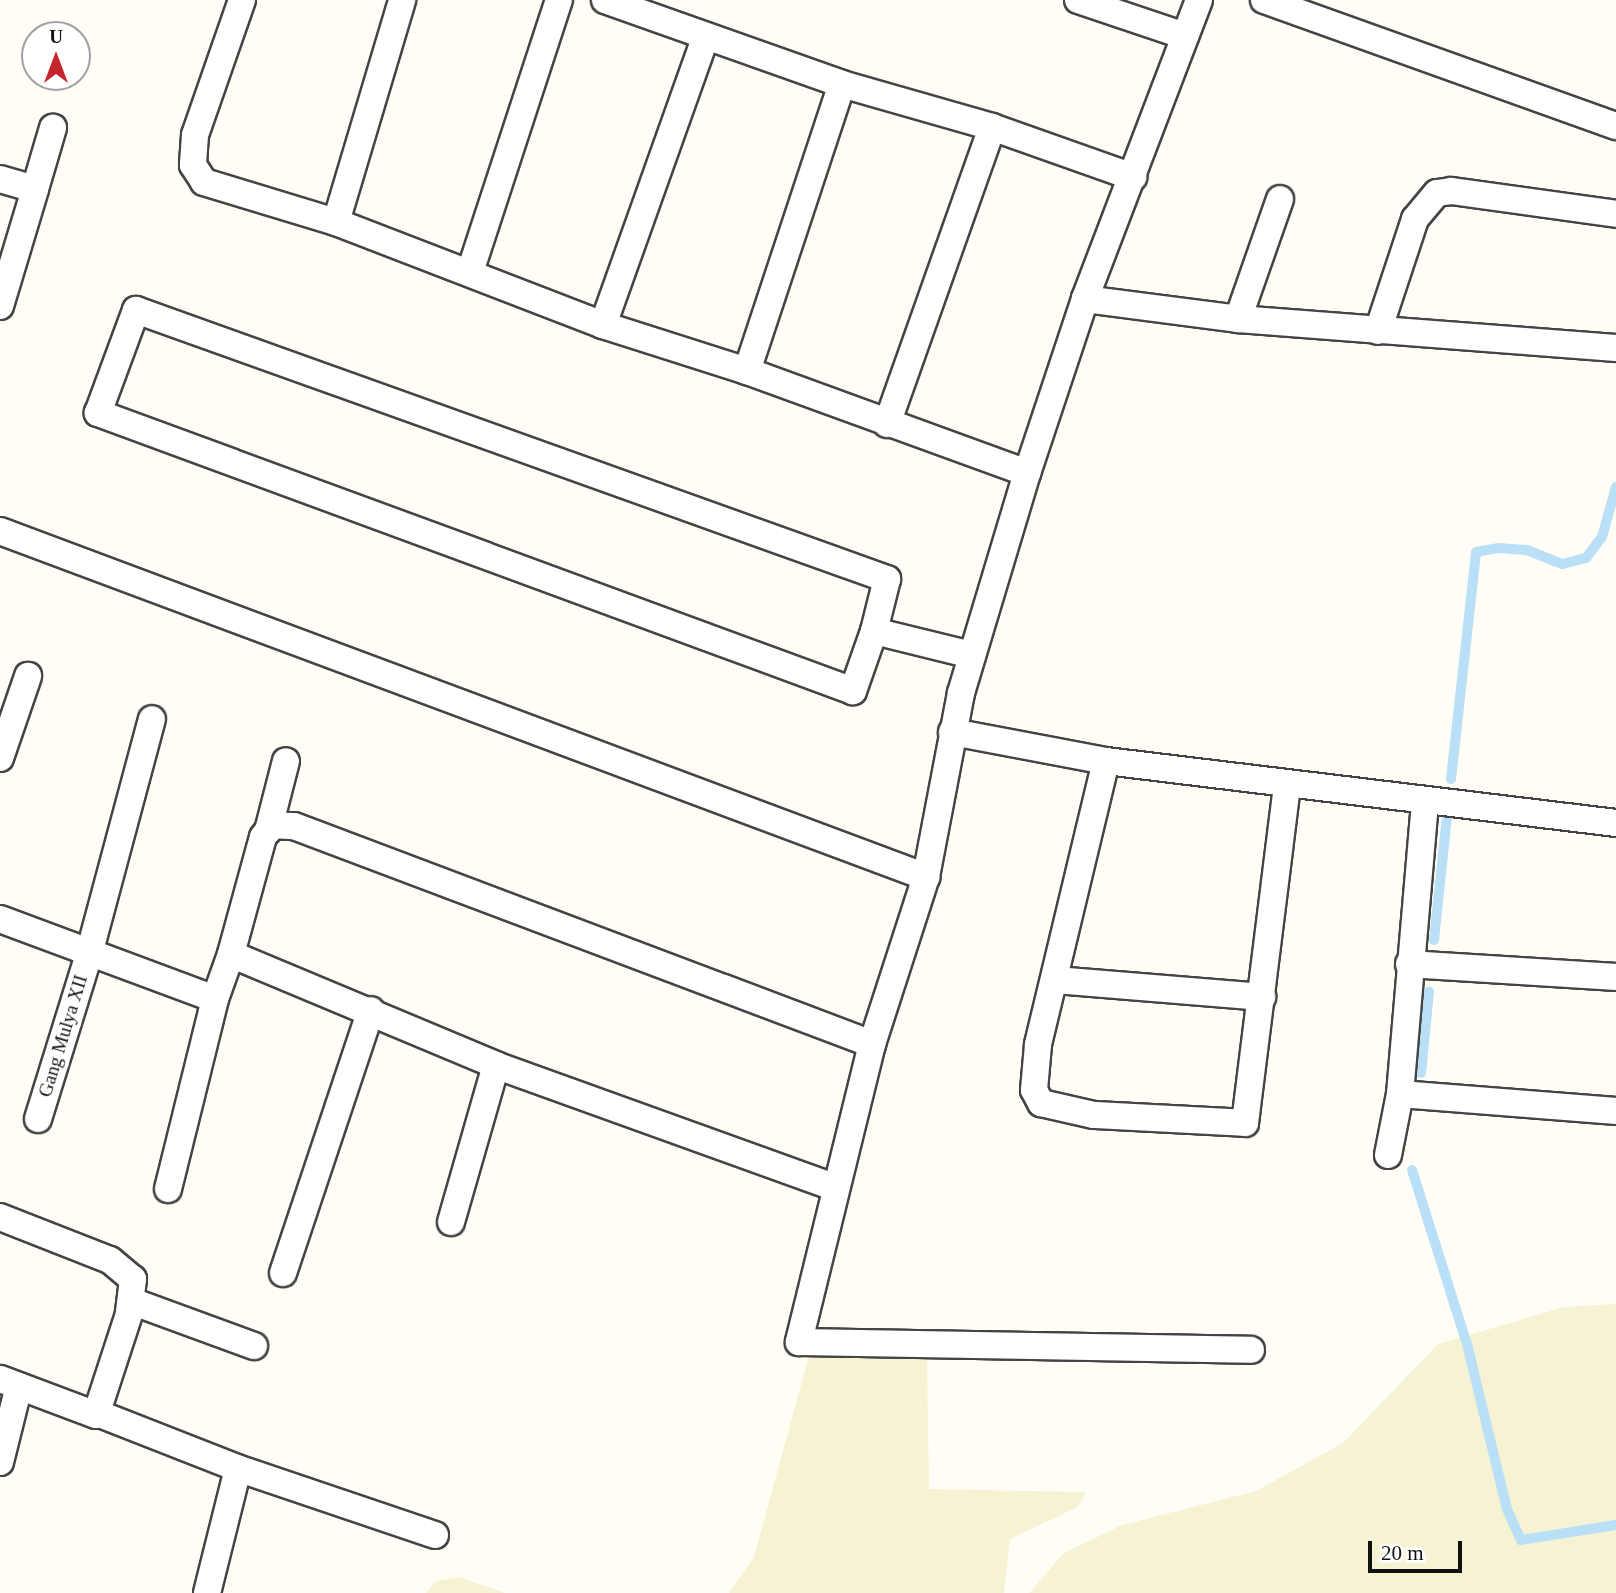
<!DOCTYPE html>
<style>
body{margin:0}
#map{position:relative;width:1616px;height:1593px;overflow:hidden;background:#fffdf5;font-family:"Times New Roman",serif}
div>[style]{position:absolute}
.farmland>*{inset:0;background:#f6f3d4}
.stream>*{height:10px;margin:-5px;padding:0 5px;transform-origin:5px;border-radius:5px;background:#b9e0f7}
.roads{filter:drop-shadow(2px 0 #444) drop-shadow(-2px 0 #444) drop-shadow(0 2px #444) drop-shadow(0 -2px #444)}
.minor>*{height:26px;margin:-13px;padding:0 13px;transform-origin:13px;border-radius:13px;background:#fff}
span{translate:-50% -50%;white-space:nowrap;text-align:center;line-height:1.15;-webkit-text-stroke:7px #fff;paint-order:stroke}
.street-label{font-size:19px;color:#111}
.north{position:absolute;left:21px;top:21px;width:70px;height:70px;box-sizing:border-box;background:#fff;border:2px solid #a0a0a0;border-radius:50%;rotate:0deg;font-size:19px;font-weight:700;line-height:28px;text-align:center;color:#111}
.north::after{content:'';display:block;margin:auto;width:24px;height:32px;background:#c4262e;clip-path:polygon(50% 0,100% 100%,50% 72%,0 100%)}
.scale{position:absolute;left:1368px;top:1541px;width:94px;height:32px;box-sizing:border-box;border:4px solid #111;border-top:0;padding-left:9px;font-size:21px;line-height:24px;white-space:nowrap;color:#111;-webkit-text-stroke:5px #fff;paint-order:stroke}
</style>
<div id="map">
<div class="farmland">
<div style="clip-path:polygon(1616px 1304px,1616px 1593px,1029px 1593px,1064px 1553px,1122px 1525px,1256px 1491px,1343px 1443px,1438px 1344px,1564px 1307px)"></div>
<div style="clip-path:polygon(809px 1356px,927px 1358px,929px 1489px,1086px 1492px,1078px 1507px,1010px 1539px,1004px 1593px,729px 1593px,754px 1557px)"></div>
<div style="clip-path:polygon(459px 1577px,505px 1593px,426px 1593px,436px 1581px)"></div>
</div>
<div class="stream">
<div style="left:1451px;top:779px;width:228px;rotate:-83.7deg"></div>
<div style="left:1476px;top:552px;width:22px;rotate:-10deg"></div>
<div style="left:1498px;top:548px;width:29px;rotate:4deg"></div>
<div style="left:1527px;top:550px;width:38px;rotate:22deg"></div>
<div style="left:1562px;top:564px;width:25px;rotate:-14deg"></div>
<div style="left:1586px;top:558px;width:26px;rotate:-53deg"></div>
<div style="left:1602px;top:537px;width:52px;rotate:-74.4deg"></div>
<div style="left:1434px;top:940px;width:125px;rotate:-84deg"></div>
<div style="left:1421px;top:1073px;width:82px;rotate:-84.4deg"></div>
<div style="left:1412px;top:1170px;width:182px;rotate:72.5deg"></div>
<div style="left:1467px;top:1344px;width:170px;rotate:76.4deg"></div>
<div style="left:1507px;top:1509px;width:34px;rotate:66deg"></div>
<div style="left:1521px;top:1540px;width:96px;rotate:-9deg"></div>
</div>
<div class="roads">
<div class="minor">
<div style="left:242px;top:0;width:143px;rotate:109.2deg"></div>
<div style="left:195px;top:135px;width:30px;rotate:94deg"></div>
<div style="left:193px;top:165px;width:20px;rotate:57deg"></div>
<div style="left:204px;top:182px;width:138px;rotate:16.9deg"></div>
<div style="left:336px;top:222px;width:286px;rotate:21.1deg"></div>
<div style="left:603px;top:325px;width:151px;rotate:17.7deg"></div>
<div style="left:747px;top:371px;width:298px;rotate:20deg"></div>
<div style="left:605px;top:0;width:251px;rotate:19.5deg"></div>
<div style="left:842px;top:84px;width:156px;rotate:16deg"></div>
<div style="left:992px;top:127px;width:150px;rotate:19.5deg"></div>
<div style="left:1078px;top:0;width:113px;rotate:18.6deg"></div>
<div style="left:1199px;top:0;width:320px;rotate:110.9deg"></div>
<div style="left:1085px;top:299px;width:183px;rotate:108.4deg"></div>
<div style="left:1027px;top:473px;width:230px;rotate:106.7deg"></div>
<div style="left:961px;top:693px;width:187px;rotate:100.8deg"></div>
<div style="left:926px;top:877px;width:176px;rotate:107.9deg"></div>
<div style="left:872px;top:1044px;width:307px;rotate:103.8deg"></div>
<div style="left:799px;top:1342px;width:452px;rotate:1deg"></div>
<div style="left:1264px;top:0;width:374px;rotate:19.7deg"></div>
<div style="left:0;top:179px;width:36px;rotate:16deg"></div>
<div style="left:35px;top:189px;width:64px;rotate:-73.6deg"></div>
<div style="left:336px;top:222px;width:232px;rotate:-73.4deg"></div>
<div style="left:470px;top:272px;width:286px;rotate:-71.9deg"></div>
<div style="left:1085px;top:299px;width:154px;rotate:7.4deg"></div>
<div style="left:1238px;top:319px;width:379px;rotate:4.4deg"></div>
<div style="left:0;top:306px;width:122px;rotate:-73.3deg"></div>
<div style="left:1238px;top:319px;width:127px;rotate:-70.7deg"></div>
<div style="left:603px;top:325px;width:305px;rotate:-70.4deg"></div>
<div style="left:1378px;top:331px;width:118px;rotate:-71.7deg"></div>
<div style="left:1415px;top:219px;width:34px;rotate:-50deg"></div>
<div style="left:1437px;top:193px;width:14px;rotate:-8deg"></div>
<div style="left:1451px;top:191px;width:167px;rotate:7.9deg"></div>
<div style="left:747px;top:371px;width:302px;rotate:-71.7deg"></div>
<div style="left:887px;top:424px;width:315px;rotate:-70.5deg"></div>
<div style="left:0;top:531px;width:989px;rotate:20.49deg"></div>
<div style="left:874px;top:631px;width:64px;rotate:109.3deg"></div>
<div style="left:853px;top:691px;width:805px;rotate:-159.79deg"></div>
<div style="left:98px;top:413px;width:110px;rotate:-69.7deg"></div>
<div style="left:136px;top:310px;width:798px;rotate:19.71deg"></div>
<div style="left:887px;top:579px;width:54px;rotate:104deg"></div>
<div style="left:874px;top:631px;width:101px;rotate:13.8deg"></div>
<div style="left:952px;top:732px;width:157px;rotate:10.7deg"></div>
<div style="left:1106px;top:761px;width:514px;rotate:6.93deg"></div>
<div style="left:0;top:758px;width:87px;rotate:-71.1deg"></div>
<div style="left:1106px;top:761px;width:292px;rotate:103.5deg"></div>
<div style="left:1038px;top:1045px;width:45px;rotate:95.1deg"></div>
<div style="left:1034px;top:1090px;width:15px;rotate:62deg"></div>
<div style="left:1041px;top:1103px;width:54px;rotate:12.8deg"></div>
<div style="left:1094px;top:1115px;width:151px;rotate:3deg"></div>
<div style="left:1245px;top:1123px;width:342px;rotate:-82.9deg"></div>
<div style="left:268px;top:831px;width:72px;rotate:-75.6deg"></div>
<div style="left:0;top:919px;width:229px;rotate:20.4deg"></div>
<div style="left:215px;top:999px;width:48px;rotate:-70.4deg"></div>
<div style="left:1409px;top:964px;width:207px;rotate:3.6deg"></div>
<div style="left:1056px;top:980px;width:207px;rotate:4.7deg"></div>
<div style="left:1400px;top:1094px;width:217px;rotate:4.5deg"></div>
<div style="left:38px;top:1119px;width:173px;rotate:-72.8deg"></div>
<div style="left:89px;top:954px;width:243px;rotate:-75deg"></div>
<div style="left:1388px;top:1155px;width:62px;rotate:-78.9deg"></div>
<div style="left:1400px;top:1094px;width:293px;rotate:-85.1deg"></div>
<div style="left:834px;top:1187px;width:359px;rotate:-160.2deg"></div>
<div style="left:496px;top:1065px;width:287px;rotate:-157.3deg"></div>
<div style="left:231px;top:954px;width:121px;rotate:-74.7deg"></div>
<div style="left:263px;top:837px;width:15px;rotate:-53deg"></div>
<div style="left:272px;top:825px;width:22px;rotate:3deg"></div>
<div style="left:294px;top:826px;width:618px;rotate:20.66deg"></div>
<div style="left:168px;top:1189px;width:196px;rotate:-76.1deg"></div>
<div style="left:0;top:1217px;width:118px;rotate:21.4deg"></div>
<div style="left:110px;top:1260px;width:30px;rotate:40deg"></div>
<div style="left:133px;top:1279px;width:35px;rotate:97deg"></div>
<div style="left:129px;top:1314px;width:106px;rotate:108.1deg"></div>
<div style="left:96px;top:1415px;width:103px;rotate:-159.4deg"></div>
<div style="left:451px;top:1222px;width:163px;rotate:-74deg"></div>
<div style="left:283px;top:1273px;width:277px;rotate:-71.5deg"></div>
<div style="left:131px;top:1301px;width:131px;rotate:20.1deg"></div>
<div style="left:97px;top:1413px;width:150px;rotate:21.4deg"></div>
<div style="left:237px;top:1468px;width:209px;rotate:18.7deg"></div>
<div style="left:0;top:1462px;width:78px;rotate:-76deg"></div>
<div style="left:207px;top:1593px;width:128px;rotate:-76deg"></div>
</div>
</div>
<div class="street-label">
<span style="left:63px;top:1036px;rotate:-73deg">Gang Mulya XII</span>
</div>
<div class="north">U</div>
<div class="scale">20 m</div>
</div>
